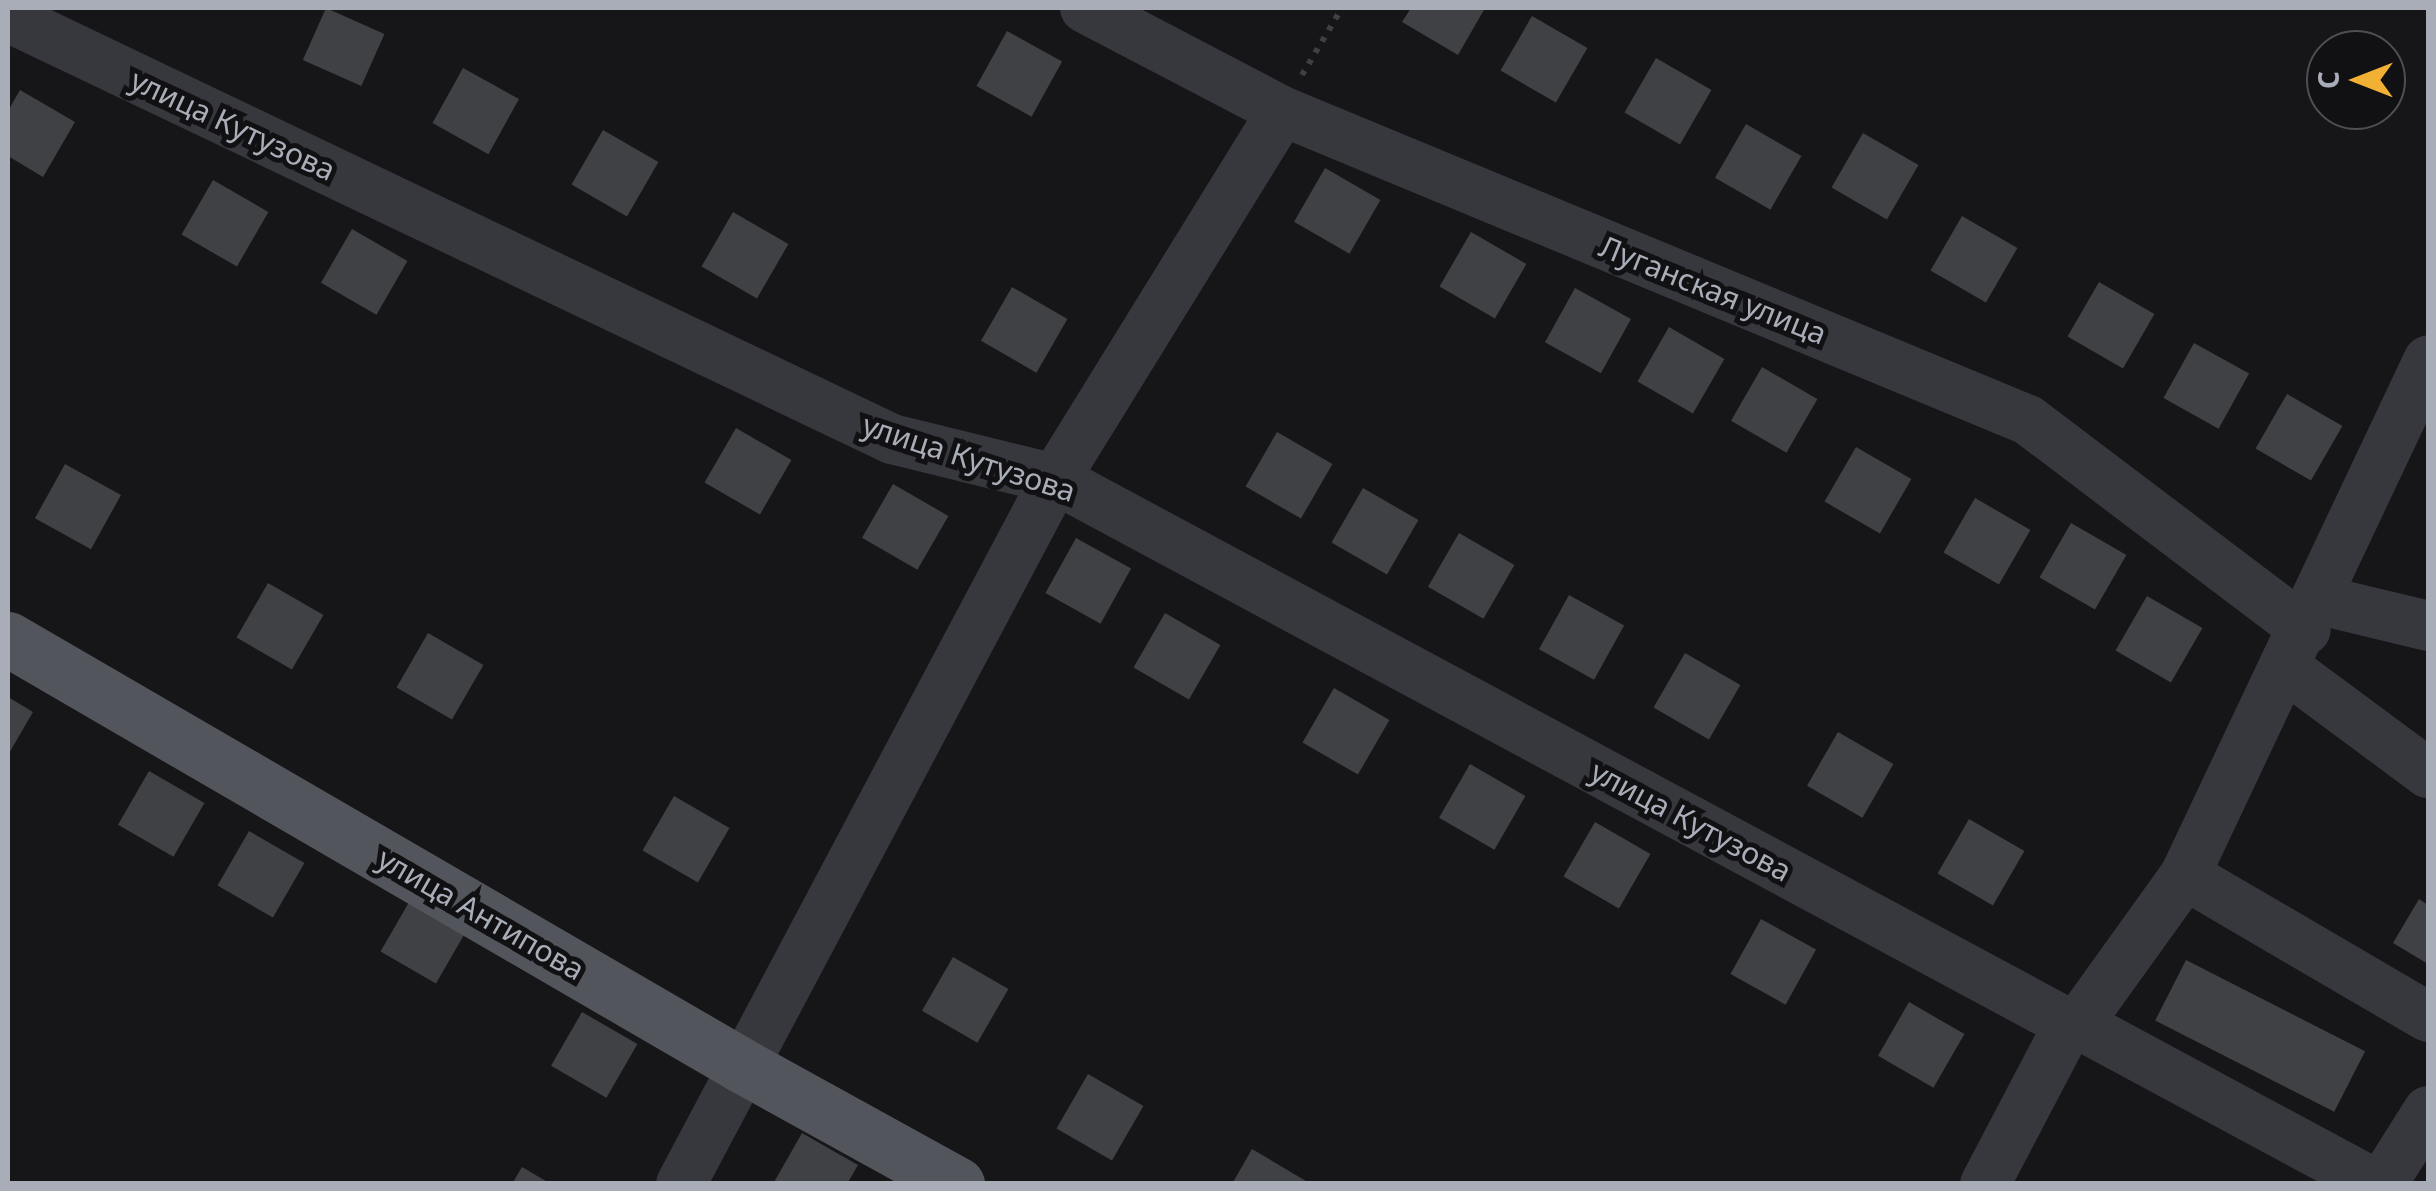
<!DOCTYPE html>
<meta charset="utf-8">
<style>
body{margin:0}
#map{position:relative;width:2436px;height:1191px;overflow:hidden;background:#161618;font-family:"Noto Sans",sans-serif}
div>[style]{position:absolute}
.building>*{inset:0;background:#404145;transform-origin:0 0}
.path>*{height:6px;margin-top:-3px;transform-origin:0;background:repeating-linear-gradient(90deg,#3d3f44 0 5px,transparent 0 13px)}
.minor>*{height:50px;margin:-25px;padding:0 25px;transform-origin:25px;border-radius:25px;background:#37383d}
.major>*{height:55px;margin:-27.5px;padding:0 27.5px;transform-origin:27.5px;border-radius:27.5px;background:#53555c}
span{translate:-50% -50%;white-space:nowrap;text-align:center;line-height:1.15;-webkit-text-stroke:10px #111113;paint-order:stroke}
.street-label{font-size:30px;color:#a8adb8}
.frame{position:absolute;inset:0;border:10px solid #a8adb8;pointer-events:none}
.north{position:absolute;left:2306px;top:30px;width:100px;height:100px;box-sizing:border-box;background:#111113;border:2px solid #4d4f55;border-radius:50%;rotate:270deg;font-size:28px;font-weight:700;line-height:40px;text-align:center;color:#a8adb8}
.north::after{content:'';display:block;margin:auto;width:35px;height:45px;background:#f2b134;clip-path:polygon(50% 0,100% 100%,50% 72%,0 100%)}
</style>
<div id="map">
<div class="building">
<div style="left:326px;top:8px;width:64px;height:57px;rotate:24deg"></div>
<div style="clip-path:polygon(1411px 8px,1485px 8px,1458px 55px,1402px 22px)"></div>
<div style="left:1532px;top:16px;width:64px;height:63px;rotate:30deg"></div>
<div style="left:1007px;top:31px;width:63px;height:63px;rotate:29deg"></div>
<div style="left:1656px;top:58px;width:64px;height:63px;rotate:30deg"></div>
<div style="left:463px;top:68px;width:64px;height:63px;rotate:29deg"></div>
<div style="clip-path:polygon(20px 90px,75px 122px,43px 177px,8px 156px,8px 111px)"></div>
<div style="left:1746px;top:124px;width:64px;height:62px;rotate:30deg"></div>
<div style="left:603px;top:130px;width:64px;height:63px;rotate:30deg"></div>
<div style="left:1863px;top:133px;width:64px;height:63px;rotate:30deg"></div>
<div style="left:1325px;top:168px;width:64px;height:62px;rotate:30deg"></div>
<div style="left:213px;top:180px;width:64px;height:63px;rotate:30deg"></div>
<div style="left:733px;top:212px;width:64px;height:63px;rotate:30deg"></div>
<div style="left:1962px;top:216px;width:64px;height:63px;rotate:30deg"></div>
<div style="left:352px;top:229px;width:64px;height:62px;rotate:30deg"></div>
<div style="left:1471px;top:232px;width:64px;height:63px;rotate:30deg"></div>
<div style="left:2099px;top:282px;width:64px;height:63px;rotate:30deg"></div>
<div style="left:1012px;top:287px;width:64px;height:62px;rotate:30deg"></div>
<div style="left:1575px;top:288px;width:64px;height:62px;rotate:29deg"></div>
<div style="left:1669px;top:327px;width:64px;height:63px;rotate:30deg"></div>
<div style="left:2194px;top:343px;width:63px;height:63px;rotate:29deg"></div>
<div style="left:1762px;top:367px;width:64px;height:62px;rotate:30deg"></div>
<div style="left:2287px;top:394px;width:64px;height:63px;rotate:30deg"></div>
<div style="left:736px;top:428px;width:64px;height:63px;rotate:30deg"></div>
<div style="left:1277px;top:432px;width:64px;height:63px;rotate:30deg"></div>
<div style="left:1856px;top:447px;width:64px;height:63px;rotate:30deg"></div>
<div style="left:65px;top:464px;width:64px;height:62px;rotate:29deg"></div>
<div style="left:893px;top:484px;width:64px;height:62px;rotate:30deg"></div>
<div style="left:1363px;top:488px;width:64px;height:63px;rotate:30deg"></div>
<div style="left:1975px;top:498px;width:64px;height:63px;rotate:30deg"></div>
<div style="left:2071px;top:523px;width:64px;height:63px;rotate:30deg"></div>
<div style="left:1459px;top:533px;width:64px;height:62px;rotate:30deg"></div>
<div style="left:1076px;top:538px;width:63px;height:63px;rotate:29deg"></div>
<div style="left:268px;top:583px;width:64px;height:63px;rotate:30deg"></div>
<div style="left:1569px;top:595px;width:63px;height:62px;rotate:29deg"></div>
<div style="left:2147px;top:596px;width:64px;height:63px;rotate:30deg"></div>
<div style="left:1165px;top:613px;width:64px;height:63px;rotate:30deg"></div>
<div style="left:428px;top:633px;width:64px;height:63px;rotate:30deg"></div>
<div style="left:1685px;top:653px;width:64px;height:63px;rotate:30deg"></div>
<div style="left:1334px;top:688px;width:64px;height:63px;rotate:30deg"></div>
<div style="clip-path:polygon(8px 697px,33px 712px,8px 755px)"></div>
<div style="left:1838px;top:732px;width:64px;height:62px;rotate:30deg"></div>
<div style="left:1470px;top:764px;width:64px;height:62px;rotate:30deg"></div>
<div style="left:149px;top:771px;width:64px;height:62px;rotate:30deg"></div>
<div style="left:674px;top:796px;width:64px;height:63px;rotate:30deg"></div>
<div style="left:1969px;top:819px;width:64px;height:63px;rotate:30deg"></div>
<div style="left:1595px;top:822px;width:64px;height:63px;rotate:30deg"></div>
<div style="left:249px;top:831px;width:64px;height:63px;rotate:30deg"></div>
<div style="left:412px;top:897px;width:64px;height:63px;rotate:30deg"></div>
<div style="clip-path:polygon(2419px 899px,2428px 905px,2428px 964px,2393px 943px)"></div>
<div style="left:1761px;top:919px;width:63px;height:63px;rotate:29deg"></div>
<div style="left:953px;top:957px;width:64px;height:62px;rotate:30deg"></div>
<div style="left:2186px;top:960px;width:201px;height:68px;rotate:27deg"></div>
<div style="left:1909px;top:1002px;width:64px;height:62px;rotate:30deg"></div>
<div style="left:582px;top:1012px;width:64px;height:62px;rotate:30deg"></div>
<div style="left:1088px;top:1074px;width:64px;height:63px;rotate:30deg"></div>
<div style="clip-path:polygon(802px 1133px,858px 1165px,847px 1184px,773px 1184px)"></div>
<div style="clip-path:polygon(1252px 1149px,1311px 1184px,1232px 1184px)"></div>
<div style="clip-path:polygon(522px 1167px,551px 1184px,512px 1184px)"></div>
</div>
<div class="path">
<div style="left:1302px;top:75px;width:78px;rotate:-59.2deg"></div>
</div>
<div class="minor">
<div style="left:1085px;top:8px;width:222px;rotate:27.6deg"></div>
<div style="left:1282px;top:111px;width:807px;rotate:22.5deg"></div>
<div style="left:2028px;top:420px;width:348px;rotate:37.1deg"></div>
<div style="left:8px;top:17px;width:980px;rotate:25.52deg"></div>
<div style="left:892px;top:439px;width:168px;rotate:13.8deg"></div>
<div style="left:1055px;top:479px;width:1151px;rotate:28.26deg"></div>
<div style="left:2320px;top:600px;width:111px;rotate:13.5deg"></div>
<div style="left:2286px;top:668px;width:177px;rotate:36.5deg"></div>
<div style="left:2185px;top:875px;width:281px;rotate:30.3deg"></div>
<div style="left:2078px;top:1024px;width:337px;rotate:28.3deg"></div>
<div style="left:681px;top:1184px;width:798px;rotate:-62.05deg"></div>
<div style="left:1055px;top:479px;width:432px;rotate:-58.3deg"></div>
<div style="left:1985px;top:1184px;width:181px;rotate:-62.3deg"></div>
<div style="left:2069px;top:1024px;width:9px"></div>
<div style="left:2078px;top:1024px;width:183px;rotate:-54.3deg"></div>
<div style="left:2185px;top:875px;width:569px;rotate:-64.7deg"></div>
<div style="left:2382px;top:1184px;width:86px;rotate:-57.8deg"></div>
</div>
<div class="major">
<div style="left:8px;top:639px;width:848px;rotate:30.16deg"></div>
<div style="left:741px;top:1065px;width:247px;rotate:28.9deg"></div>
</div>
<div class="street-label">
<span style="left:233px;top:125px;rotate:25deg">улица Кутузова</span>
<span style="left:1713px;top:290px;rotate:22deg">Луганская улица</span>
<span style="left:969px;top:458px;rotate:18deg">улица Кутузова</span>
<span style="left:1691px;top:821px;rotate:28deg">улица Кутузова</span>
<span style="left:481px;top:914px;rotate:30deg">улица Антипова</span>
</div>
<div class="frame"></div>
<div class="north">С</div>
</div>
